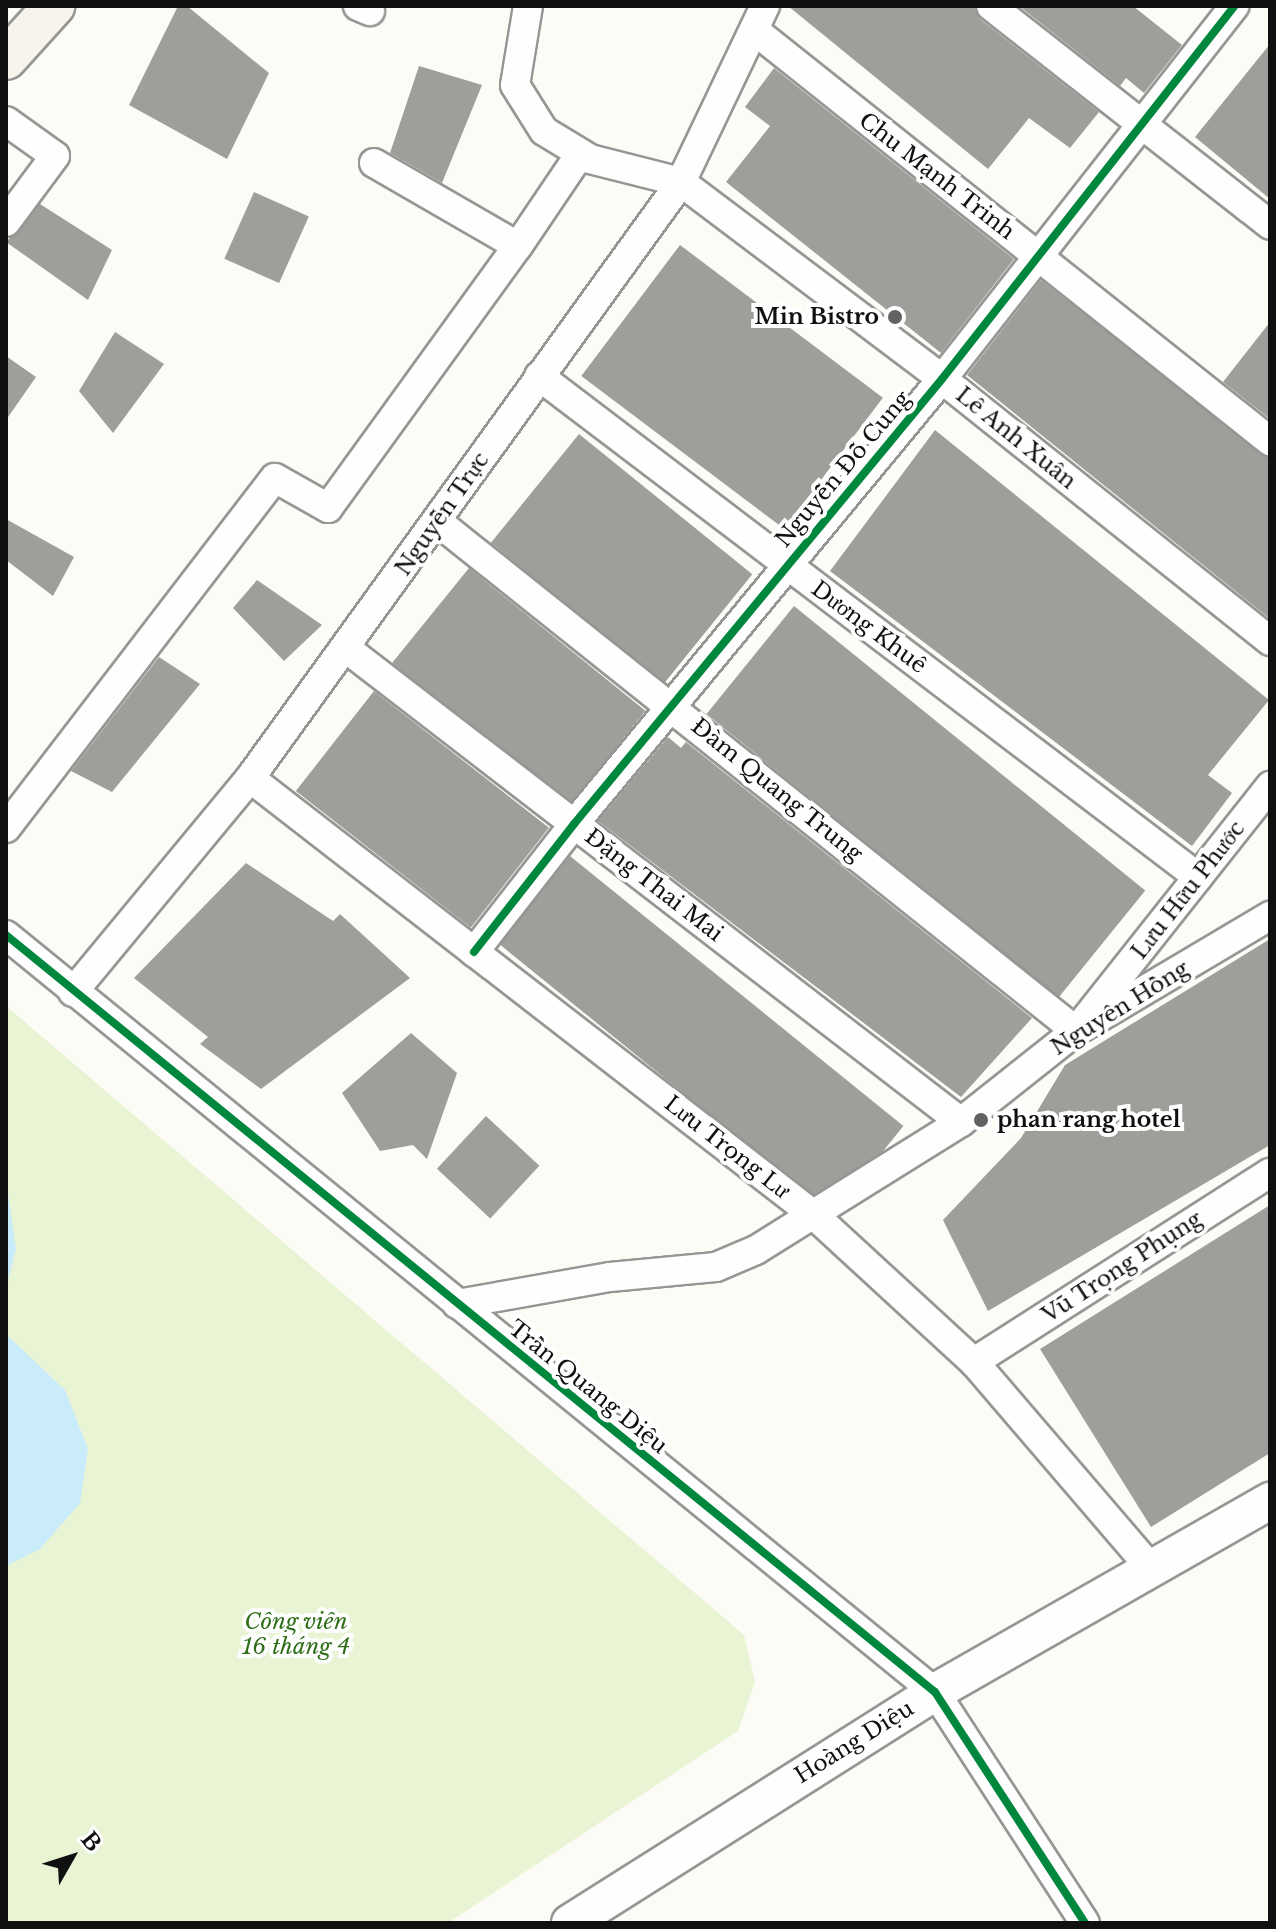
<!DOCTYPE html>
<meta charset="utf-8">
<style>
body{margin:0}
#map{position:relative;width:1276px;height:1929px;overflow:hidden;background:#fcfbf6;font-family:"Libre Baskerville",serif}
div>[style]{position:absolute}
.green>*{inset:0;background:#e8f4d4}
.water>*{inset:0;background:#c9ebfa}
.building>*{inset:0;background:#a09e9b;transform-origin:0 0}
.roads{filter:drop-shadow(2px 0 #969694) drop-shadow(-2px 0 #969694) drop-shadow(0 2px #969694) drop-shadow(0 -2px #969694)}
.minor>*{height:28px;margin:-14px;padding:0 14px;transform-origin:14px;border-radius:14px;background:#fffefe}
.tertiary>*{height:36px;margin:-18px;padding:0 18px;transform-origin:18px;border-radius:18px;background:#fffefe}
.secondary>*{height:40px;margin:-20px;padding:0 20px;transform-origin:20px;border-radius:20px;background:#f6f4eb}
.cycleway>*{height:8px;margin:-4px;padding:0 4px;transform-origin:4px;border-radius:4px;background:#00873e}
.dots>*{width:22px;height:22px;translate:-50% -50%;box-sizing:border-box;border:4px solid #fff;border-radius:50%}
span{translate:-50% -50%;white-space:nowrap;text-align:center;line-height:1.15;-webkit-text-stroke:8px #fff;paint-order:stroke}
.street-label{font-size:22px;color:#101010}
.poi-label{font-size:22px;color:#101010;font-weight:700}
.right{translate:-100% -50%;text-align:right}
.left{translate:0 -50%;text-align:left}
.park-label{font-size:22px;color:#306f19;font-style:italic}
.frame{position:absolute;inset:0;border:8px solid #101010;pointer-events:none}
.north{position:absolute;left:32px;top:1817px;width:80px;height:80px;-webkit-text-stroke:6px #fff;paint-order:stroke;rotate:51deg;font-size:22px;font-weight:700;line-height:32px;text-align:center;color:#101010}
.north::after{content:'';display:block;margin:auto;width:28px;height:36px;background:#101010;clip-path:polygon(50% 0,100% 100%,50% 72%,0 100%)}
</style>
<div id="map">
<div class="green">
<div style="clip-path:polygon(6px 1006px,744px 1635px,755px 1682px,738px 1731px,448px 1923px,6px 1923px)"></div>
</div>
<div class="water">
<div style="clip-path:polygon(6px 1180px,16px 1249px,6px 1289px)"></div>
<div style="clip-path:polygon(6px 1334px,65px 1390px,88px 1449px,80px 1503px,40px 1549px,6px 1566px)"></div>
</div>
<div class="building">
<div style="clip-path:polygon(178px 6px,187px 6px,269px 73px,227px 159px,129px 105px)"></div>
<div style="clip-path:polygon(788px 6px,974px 6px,980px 19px,1099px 112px,1070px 148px,1029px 118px,988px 169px)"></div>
<div style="clip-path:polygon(1019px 6px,1133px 6px,1182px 45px,1144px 93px,1126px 78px,1120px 86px)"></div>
<div style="clip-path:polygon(1270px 44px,1270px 199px,1195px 137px)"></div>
<div style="clip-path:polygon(419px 66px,482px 85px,442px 183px,390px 153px)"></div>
<div style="clip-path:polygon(774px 68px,1014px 259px,941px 353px,726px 182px,770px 126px,745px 107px)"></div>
<div style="left:254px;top:192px;width:60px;height:73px;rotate:24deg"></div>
<div style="clip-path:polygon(40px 204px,112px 250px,88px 300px,6px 242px)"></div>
<div style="left:680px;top:245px;width:254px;height:164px;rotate:37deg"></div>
<div style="clip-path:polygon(1041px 280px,1270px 458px,1270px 619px,967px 375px)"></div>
<div style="clip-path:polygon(1270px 322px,1270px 419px,1223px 382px)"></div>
<div style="clip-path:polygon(115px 332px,164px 364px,113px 433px,79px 391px)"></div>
<div style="clip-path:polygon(6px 356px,36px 377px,6px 420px)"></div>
<div style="clip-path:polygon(935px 430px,1269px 700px,1208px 775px,1232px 793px,1192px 846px,830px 571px)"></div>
<div style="left:579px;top:434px;width:223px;height:140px;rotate:39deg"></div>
<div style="clip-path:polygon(6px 519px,74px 557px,53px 596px,6px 560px)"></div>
<div style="left:469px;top:568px;width:227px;height:122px;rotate:39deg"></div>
<div style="clip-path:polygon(257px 580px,322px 625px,284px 661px,233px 608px)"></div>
<div style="left:794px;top:606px;width:452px;height:139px;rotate:39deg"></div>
<div style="clip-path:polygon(159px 657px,200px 684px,112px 792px,71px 771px)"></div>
<div style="left:374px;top:691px;width:222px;height:127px;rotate:38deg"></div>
<div style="clip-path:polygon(668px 737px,681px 748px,686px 742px,1032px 1018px,961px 1097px,598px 821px)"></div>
<div style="left:570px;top:856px;width:429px;height:113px;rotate:39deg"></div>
<div style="clip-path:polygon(246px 863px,333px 921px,340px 914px,410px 978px,261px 1089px,200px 1044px,208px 1037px,134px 978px)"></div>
<div style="clip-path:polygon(1270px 939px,1270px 1145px,988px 1311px,943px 1220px,1021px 1138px,1065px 1065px)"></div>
<div style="clip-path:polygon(411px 1033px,457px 1073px,427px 1159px,413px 1145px,380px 1151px,342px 1093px)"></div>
<div style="left:486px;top:1116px;width:73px;height:72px;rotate:43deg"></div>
<div style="clip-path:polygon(1270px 1205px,1270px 1453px,1151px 1527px,1040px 1349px)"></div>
</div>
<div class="roads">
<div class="minor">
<div style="left:358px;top:6px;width:13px;rotate:23deg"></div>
<div style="left:528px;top:6px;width:80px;rotate:99.3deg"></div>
<div style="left:515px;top:85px;width:54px;rotate:57.8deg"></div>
<div style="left:544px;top:131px;width:54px;rotate:31.3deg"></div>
<div style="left:590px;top:159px;width:94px;rotate:14.2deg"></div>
<div style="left:681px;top:182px;width:327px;rotate:37deg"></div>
<div style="left:942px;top:379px;width:420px;rotate:38.6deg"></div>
<div style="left:991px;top:6px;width:355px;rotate:38.1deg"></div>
<div style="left:754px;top:30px;width:660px;rotate:38.54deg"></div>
<div style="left:6px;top:121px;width:60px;rotate:35.5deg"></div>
<div style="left:55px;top:156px;width:82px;rotate:126.6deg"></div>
<div style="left:374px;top:163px;width:166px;rotate:30deg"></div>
<div style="left:518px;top:246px;width:111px;rotate:-56deg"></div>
<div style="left:539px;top:376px;width:828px;rotate:37.24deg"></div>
<div style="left:438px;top:522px;width:816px;rotate:38.58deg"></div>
<div style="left:1076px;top:1031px;width:313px;rotate:-51.6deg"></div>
<div style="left:347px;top:649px;width:775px;rotate:37.61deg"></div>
<div style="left:250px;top:778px;width:715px;rotate:37.78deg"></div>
<div style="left:815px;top:1216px;width:216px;rotate:42.6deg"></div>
<div style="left:974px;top:1362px;width:275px;rotate:49.4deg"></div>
<div style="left:6px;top:828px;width:441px;rotate:-52.5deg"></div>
<div style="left:275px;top:478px;width:61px;rotate:29.5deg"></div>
<div style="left:328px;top:508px;width:324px;rotate:-54.1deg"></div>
<div style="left:6px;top:935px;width:1198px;rotate:39.18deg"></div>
<div style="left:935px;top:1692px;width:275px;rotate:57deg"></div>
<div style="left:474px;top:952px;width:162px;rotate:-52deg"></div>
<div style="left:574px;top:824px;width:577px;rotate:-50.41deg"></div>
<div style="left:942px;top:379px;width:474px;rotate:-51.9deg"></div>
<div style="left:73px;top:992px;width:278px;rotate:-50.4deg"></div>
<div style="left:250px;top:778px;width:736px;rotate:-54.13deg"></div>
<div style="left:681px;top:182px;width:195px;rotate:-64.5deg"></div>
<div style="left:457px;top:1304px;width:155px;rotate:-10deg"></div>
<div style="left:610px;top:1277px;width:106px;rotate:-5.4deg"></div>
<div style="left:716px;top:1267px;width:43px;rotate:-23deg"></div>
<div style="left:756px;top:1250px;width:242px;rotate:-32deg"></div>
<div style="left:961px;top:1122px;width:147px;rotate:-38.4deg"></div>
<div style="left:1076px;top:1031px;width:226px;rotate:-30.7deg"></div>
<div style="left:974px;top:1362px;width:351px;rotate:-32.6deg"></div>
</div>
<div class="tertiary">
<div style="left:570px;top:1923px;width:432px;rotate:-32.3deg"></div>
<div style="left:935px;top:1692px;width:386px;rotate:-29.7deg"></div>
</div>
<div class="secondary">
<div style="left:6px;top:59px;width:72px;rotate:-47.8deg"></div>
</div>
</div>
<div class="cycleway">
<div style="left:6px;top:935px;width:1198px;rotate:39.18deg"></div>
<div style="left:935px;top:1692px;width:275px;rotate:57deg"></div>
<div style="left:474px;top:952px;width:162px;rotate:-52deg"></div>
<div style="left:574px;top:824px;width:577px;rotate:-50.41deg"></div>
<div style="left:942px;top:379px;width:474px;rotate:-51.9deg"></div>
</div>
<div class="dots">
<div style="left:895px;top:317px;background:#636260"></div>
<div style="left:981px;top:1120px;background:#636260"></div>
</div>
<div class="street-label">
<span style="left:937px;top:176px;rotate:38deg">Chu Mạnh Trinh</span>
<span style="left:1016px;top:438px;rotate:39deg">Lê Anh Xuân</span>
<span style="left:843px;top:469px;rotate:-50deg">Nguyễn Đỗ Cung</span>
<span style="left:442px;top:514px;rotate:-55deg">Nguyễn Trực</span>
<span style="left:869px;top:627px;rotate:37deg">Dương Khuê</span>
<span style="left:777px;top:790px;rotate:39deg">Đàm Quang Trung</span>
<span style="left:654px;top:885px;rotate:38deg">Đặng Thai Mai</span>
<span style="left:1188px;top:890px;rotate:-52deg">Lưu Hữu Phước</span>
<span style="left:1120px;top:1008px;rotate:-32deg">Nguyên Hồng</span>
<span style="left:727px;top:1147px;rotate:38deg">Lưu Trọng Lư</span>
<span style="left:1122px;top:1267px;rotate:-33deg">Vũ Trọng Phụng</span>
<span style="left:588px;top:1387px;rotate:39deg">Trần Quang Diệu</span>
<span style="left:854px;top:1742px;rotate:-32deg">Hoàng Diệu</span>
</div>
<div class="poi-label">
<span class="right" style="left:879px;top:317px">Min Bistro</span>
<span class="left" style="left:997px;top:1120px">phan rang hotel</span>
</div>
<div class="park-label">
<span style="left:296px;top:1634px">Công viên<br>16 tháng 4</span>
</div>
<div class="frame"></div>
<div class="north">B</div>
</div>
